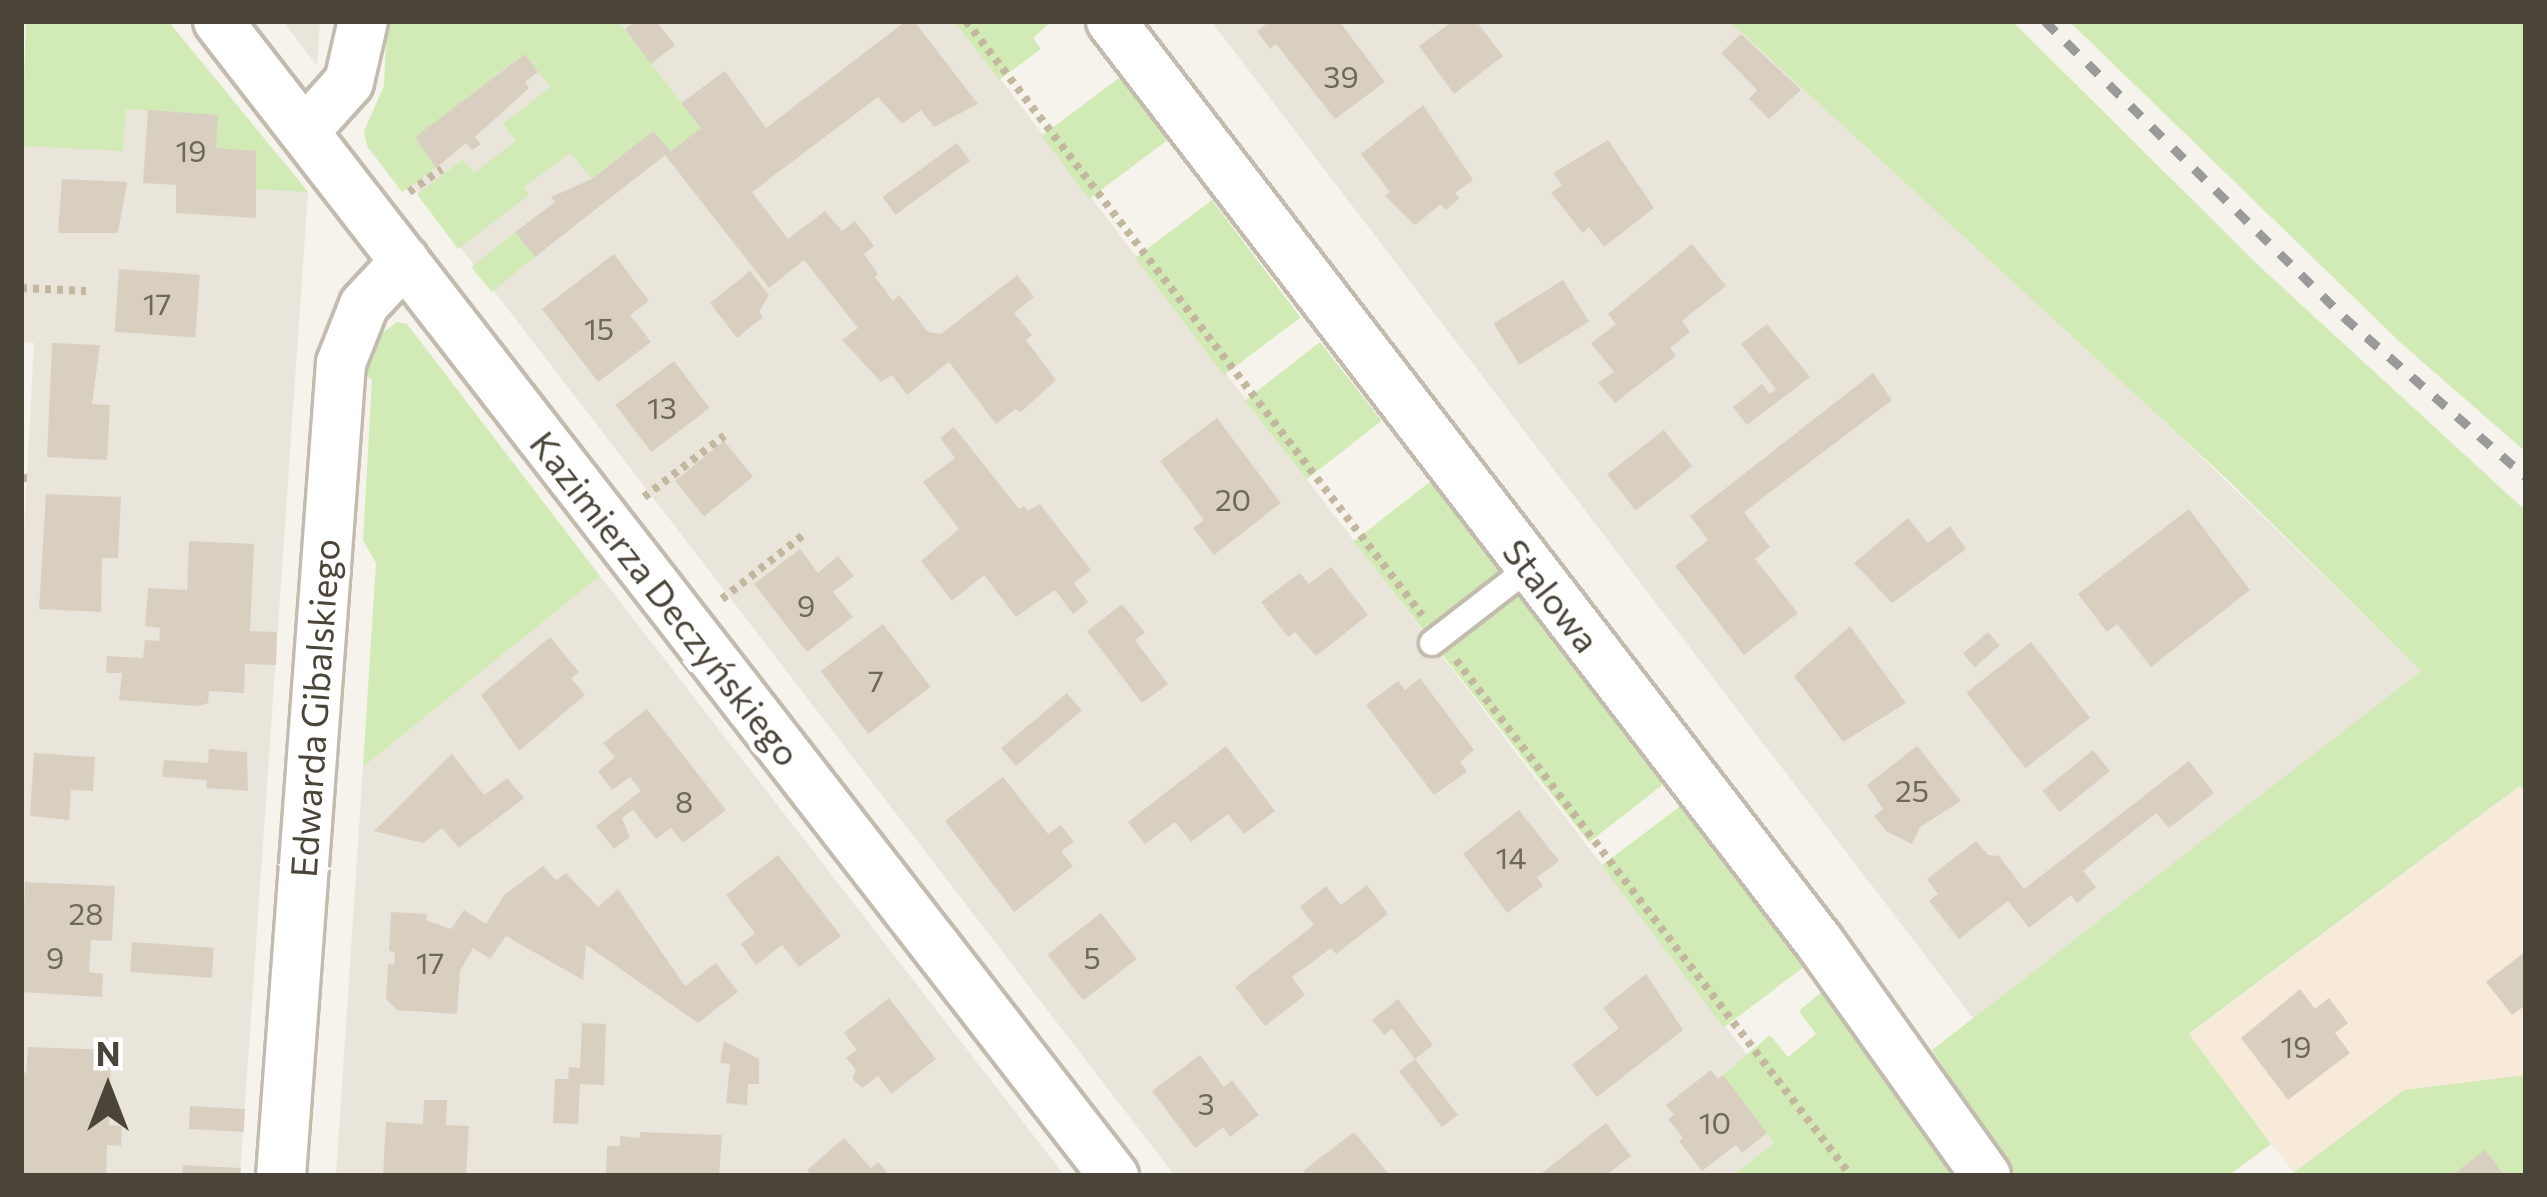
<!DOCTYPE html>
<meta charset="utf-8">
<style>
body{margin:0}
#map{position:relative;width:2547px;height:1197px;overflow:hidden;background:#f6f3ec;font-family:Commissioner,sans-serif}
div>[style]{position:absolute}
.residential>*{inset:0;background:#eae5da}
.commercial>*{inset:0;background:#f7ead8}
.green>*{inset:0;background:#d2eab5;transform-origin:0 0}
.building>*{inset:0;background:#d8cfc1;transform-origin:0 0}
.path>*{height:8px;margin-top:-4px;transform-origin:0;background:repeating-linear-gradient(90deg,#c4b79f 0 6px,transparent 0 12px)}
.roads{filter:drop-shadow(3px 0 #c2bbae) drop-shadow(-3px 0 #c2bbae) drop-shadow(0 3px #c2bbae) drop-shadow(0 -3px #c2bbae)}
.lane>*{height:24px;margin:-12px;padding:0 12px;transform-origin:12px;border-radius:12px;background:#fff}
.street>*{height:48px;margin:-24px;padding:0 24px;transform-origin:24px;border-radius:24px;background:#fff}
.rail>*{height:9px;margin-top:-4.5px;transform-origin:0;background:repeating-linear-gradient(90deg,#9a9a9a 0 15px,transparent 0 30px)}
span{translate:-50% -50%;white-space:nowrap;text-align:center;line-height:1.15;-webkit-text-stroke:10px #fff;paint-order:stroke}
.number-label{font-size:30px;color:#6e675b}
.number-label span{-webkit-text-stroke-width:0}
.street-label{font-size:36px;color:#4b4439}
.frame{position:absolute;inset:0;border:24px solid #4b4439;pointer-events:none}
.north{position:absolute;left:48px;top:1029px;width:120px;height:120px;-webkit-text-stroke:9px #fff;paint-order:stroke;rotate:0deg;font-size:33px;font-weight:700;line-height:48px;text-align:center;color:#4b4439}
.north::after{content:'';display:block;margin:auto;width:42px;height:54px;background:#4b4439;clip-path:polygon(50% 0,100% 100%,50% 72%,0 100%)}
</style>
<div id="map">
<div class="residential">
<div style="clip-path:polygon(26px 21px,168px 21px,308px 192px,240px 1176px,21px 1176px,21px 590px,34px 343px,21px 342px)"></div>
<div style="clip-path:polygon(283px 21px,320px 21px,317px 66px)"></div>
<div style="clip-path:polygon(391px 21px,956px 21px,1840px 1176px,1175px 1176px,390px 156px)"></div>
<div style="clip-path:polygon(1211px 21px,1729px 21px,2180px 436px,2422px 672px,1973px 1018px)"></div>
<div style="clip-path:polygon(600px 576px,1065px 1176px,336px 1176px,363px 767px)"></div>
</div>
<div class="commercial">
<div style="clip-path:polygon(2521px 786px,2526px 792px,2526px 1176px,2296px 1176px,2189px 1035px)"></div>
</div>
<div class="green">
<div style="clip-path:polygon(26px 21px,168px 21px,308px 192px,255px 189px,256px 152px,216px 148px,217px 115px,126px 109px,123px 151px,22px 146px)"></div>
<div style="clip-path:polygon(387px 21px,618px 21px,701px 128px,671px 151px,652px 131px,592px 179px,570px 153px,524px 187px,529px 195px,458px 249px,417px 194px,463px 160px,474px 173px,516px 141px,503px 124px,550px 87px,524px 54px,416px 137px,436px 168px,402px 192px,367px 146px,364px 131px,384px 86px)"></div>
<div style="clip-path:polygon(954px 21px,1052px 21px,1033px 38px,1041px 49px,999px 80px)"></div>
<div style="clip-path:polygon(1729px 21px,2012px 21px,2257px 264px,2526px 511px,2526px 792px,2520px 786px,2189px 1034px,2271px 1144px,2228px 1176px,2017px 1176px,1932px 1050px,2421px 671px,2228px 480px)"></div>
<div style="clip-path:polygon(2069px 21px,2526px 21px,2526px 452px,2403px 345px)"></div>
<div style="left:1120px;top:77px;width:79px;height:98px;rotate:53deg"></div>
<div style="left:1212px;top:200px;width:147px;height:96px;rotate:53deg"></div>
<div style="left:515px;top:232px;width:32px;height:56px;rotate:51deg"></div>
<div style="clip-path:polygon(397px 322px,407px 324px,600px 576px,363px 767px,376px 563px,363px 540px,372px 379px,362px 375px,382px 333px)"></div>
<div style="left:1320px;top:342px;width:100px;height:95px;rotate:52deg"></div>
<div style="left:1431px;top:481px;width:382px;height:98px;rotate:52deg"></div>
<div style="left:1683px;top:804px;width:203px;height:102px;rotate:53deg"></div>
<div style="clip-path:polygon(1823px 991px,1955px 1176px,1732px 1176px,1774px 1143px,1723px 1075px,1770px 1035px,1788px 1057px,1816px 1034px,1799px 1011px)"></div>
<div style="clip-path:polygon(2526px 1075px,2526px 1176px,2505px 1176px,2485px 1151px,2451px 1176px,2293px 1173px,2404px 1090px)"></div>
</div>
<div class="building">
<div style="clip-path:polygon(636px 21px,656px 21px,675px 45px,651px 64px,625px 29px)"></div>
<div style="clip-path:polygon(906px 21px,914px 21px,978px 104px,934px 127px,921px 110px,902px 124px,878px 97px,752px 192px,788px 239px,825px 211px,842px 231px,855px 221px,874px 246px,864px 254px,878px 274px,875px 277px,893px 301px,899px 295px,928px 332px,941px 334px,1017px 275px,1034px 297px,1014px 313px,1032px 335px,1026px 340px,1056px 380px,1021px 412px,1015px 409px,996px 424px,949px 362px,907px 395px,892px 375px,881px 382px,842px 340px,858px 328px,804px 260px,769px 288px,665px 155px,535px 257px,515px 232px,555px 202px,551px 197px,592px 179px,653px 131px,671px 151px,701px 128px,681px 103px,725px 71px,766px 128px)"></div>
<div style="clip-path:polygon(1270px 21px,1339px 21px,1385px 82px,1335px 119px,1276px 44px,1270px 49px,1257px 31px)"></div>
<div style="clip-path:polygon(1453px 21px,1476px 21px,1503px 56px,1454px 94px,1419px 46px)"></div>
<div style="clip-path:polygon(1741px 34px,1801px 90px,1769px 119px,1749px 99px,1757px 90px,1721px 53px)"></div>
<div style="clip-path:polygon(525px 54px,538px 72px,525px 82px,529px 88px,475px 137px,481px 144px,472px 150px,466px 143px,436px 168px,415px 137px)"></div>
<div style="clip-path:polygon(1423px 105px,1473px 180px,1455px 193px,1460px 198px,1446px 210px,1441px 204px,1415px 225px,1385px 196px,1390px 192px,1361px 154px)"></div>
<div style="clip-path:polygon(148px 110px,218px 115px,216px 148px,256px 151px,256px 218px,176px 213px,176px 185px,143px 183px)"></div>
<div style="clip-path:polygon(1608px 140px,1654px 208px,1604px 247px,1589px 227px,1583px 233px,1551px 193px,1562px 185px,1553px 173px)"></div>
<div style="left:957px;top:143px;width:22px;height:92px;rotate:54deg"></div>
<div style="clip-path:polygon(62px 179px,127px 182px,118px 233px,58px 233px)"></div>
<div style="clip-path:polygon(1692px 244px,1726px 286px,1682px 321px,1690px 332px,1670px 348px,1676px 356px,1615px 403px,1598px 383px,1614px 372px,1591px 343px,1616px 324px,1608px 314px)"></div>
<div style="clip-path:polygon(614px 254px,649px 301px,630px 315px,651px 342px,598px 382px,542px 309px)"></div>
<div style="left:119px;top:269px;width:81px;height:63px;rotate:4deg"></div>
<div style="clip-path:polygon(750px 271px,769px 295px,759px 312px,763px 317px,737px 338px,710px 303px)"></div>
<div style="left:1563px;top:280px;width:49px;height:82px;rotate:58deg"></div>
<div style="clip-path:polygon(1767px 324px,1810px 377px,1747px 425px,1733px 407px,1762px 384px,1770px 394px,1776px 389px,1741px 344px)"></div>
<div style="clip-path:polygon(52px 343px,100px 345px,92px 404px,110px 405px,107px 460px,47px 457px)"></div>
<div style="left:674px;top:361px;width:59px;height:73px;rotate:53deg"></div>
<div style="clip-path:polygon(1873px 373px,1892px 400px,1744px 512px,1770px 547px,1755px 559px,1798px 613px,1744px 655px,1675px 566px,1708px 540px,1690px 516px)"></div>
<div style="clip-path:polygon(1217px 418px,1281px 503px,1214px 555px,1193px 528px,1204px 520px,1160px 461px)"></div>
<div style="clip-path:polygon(954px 427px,1019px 509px,1024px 506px,1028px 511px,1040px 504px,1091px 570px,1074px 583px,1088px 602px,1073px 614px,1055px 590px,1016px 617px,984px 575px,952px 601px,921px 561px,959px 529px,923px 482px,955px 458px,940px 438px)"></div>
<div style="left:1664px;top:430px;width:46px;height:72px;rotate:52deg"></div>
<div style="left:724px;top:441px;width:46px;height:63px;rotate:51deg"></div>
<div style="clip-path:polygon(46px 494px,121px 497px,118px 558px,102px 558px,101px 612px,39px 609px)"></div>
<div style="clip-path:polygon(2189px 509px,2250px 590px,2151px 667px,2117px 624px,2107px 632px,2078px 594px)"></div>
<div style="clip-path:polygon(1908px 518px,1928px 543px,1950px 526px,1966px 549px,1892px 603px,1854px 563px)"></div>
<div style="clip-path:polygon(189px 541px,254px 544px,250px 631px,277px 632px,276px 665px,245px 664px,244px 693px,209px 691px,208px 703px,198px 706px,119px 700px,122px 673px,106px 673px,107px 656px,143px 658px,145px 640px,159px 641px,160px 628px,145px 626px,148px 588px,187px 590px)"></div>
<div style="clip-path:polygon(800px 549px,818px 573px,838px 556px,854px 576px,833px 592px,853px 617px,807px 652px,754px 584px)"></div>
<div style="clip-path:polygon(1331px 567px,1368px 615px,1316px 656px,1295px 632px,1288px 637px,1261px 602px,1300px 573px,1309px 584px)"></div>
<div style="clip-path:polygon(1122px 604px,1145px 633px,1135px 640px,1168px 684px,1142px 703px,1087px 631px)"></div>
<div style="left:883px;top:624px;width:79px;height:78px;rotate:53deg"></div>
<div style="clip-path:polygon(1850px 626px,1906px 703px,1843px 742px,1794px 676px)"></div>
<div style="left:1988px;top:632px;width:18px;height:33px;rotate:49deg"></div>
<div style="clip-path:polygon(550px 637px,579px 672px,571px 678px,585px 695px,519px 751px,481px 695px)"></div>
<div style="left:2031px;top:642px;width:96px;height:82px;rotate:52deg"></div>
<div style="clip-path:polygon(1420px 678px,1474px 750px,1460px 762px,1467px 772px,1434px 795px,1366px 705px,1398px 681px,1405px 690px)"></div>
<div style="left:1067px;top:693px;width:23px;height:86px;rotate:50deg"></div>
<div style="clip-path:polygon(647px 709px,726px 810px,683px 843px,671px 828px,656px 839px,633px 810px,622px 818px,630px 837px,614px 849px,596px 826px,641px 791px,630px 777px,612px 790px,598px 771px,615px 757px,603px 743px)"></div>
<div style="clip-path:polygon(1226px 746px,1275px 811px,1244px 834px,1228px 814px,1191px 842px,1175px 822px,1145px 844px,1128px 822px)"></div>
<div style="clip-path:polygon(1917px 746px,1961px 801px,1920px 827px,1912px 844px,1886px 831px,1874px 816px,1883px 809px,1867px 785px)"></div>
<div style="clip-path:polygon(209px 749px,247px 752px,248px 791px,206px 788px,207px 780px,162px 777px,164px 760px,208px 763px)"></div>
<div style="left:2093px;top:750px;width:27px;height:65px;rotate:51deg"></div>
<div style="clip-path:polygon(34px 753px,95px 757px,93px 791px,71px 790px,69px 820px,30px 816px)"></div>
<div style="clip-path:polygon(452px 754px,484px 795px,507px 778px,524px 798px,459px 848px,442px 828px,423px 843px,374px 831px)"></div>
<div style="clip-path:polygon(2189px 761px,2214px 793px,2169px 828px,2156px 813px,2083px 871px,2096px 887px,2077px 903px,2071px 895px,2029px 928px,2008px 901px,1959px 939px,1929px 901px,1938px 894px,1927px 879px,1976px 841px,1988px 855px,1999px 856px,2024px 889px)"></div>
<div style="clip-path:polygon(1003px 777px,1048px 834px,1061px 825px,1074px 842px,1061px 851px,1073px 866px,1014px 912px,945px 821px)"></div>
<div style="clip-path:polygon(1519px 810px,1559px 861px,1537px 877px,1543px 886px,1507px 913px,1463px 854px)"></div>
<div style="clip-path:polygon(778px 855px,841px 936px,799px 967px,782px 945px,756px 965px,741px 944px,755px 933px,726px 895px)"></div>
<div style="clip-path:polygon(543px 866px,556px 880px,566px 873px,598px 907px,618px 889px,685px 986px,716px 963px,738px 992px,698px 1023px,586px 945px,583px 980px,506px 936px,490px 959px,473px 948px,460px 971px,457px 1014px,397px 1010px,386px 999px,388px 964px,394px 965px,395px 952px,389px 951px,391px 912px,427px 914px,426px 920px,451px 929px,464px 910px,486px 924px,504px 895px)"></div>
<div style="clip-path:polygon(25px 882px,115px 886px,112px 941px,91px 940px,89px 972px,103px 974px,102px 997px,21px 992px)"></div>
<div style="clip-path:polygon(1367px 885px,1388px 914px,1336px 954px,1331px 948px,1292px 977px,1305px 995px,1265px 1026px,1235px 987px,1314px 925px,1300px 907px,1326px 886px,1341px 905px)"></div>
<div style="left:1101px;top:913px;width:58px;height:68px;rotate:52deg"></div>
<div style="left:132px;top:942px;width:82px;height:30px;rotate:4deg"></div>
<div style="clip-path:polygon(2526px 951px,2526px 1005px,2512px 1015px,2486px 982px)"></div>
<div style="clip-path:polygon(1646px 974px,1683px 1030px,1597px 1097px,1572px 1065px,1619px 1028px,1603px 1008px)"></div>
<div style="clip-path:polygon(2300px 989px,2315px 1009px,2329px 998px,2348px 1023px,2335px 1033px,2350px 1053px,2288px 1100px,2241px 1038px)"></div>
<div style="clip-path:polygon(889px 998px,936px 1059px,891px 1094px,878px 1076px,862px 1088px,852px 1078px,856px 1070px,846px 1058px,857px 1050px,844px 1033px)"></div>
<div style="clip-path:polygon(1398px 999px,1433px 1045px,1415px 1059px,1458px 1115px,1442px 1127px,1399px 1071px,1415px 1059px,1392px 1029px,1384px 1035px,1372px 1020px)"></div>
<div style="clip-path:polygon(582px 1023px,606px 1024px,604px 1085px,580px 1084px,578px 1124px,553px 1123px,555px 1079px,568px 1079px,569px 1067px,580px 1068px)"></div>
<div style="clip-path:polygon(724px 1041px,759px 1059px,759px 1084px,748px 1084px,747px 1105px,726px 1103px,730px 1064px,720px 1063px)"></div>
<div style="clip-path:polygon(28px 1047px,111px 1050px,109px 1125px,122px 1126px,121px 1146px,107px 1145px,106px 1176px,21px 1175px,21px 1072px,26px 1073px)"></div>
<div style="clip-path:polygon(1200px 1055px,1224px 1087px,1232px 1080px,1259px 1115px,1230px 1137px,1223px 1127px,1195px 1148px,1152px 1091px)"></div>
<div style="clip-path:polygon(1711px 1070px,1718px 1079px,1723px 1075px,1767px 1133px,1742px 1153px,1736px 1145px,1702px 1171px,1679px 1141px,1683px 1138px,1668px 1119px,1674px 1115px,1666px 1105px)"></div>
<div style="clip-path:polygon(424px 1100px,447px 1100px,446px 1125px,469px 1126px,466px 1176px,383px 1176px,386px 1122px,423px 1124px)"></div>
<div style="left:190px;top:1106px;width:55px;height:23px;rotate:3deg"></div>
<div style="clip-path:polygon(1606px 1123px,1631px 1156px,1605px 1176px,1538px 1176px)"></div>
<div style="clip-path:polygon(640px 1132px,722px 1135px,719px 1176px,606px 1176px,607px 1146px,620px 1146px,620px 1136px,640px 1138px)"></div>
<div style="clip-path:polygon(1354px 1132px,1388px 1173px,1307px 1176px,1303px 1171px)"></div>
<div style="clip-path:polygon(844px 1138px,871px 1168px,878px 1162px,890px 1176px,813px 1176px,807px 1170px)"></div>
<div style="clip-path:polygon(2485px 1150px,2505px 1176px,2451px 1176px)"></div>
<div style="clip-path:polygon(183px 1165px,241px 1168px,240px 1176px,182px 1176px)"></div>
</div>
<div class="path">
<div style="left:966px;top:21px;width:749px;rotate:52.49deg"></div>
<div style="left:409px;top:192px;width:40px;rotate:-34.9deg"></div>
<div style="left:21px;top:288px;width:65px;rotate:2.6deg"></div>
<div style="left:21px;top:478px;width:7px"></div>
<div style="left:644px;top:497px;width:101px;rotate:-37.3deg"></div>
<div style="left:722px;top:599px;width:107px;rotate:-38.2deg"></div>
<div style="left:1456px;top:660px;width:650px;rotate:52.57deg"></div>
</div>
<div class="roads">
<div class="lane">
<div style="left:1432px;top:643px;width:124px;rotate:-37.8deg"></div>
</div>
<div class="street">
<div style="left:218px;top:21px;width:1462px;rotate:52.2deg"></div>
<div style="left:1111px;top:21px;width:1163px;rotate:52.44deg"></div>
<div style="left:1820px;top:943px;width:286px;rotate:54.5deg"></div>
<div style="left:305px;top:131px;width:66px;rotate:-48.1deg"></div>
<div style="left:349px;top:82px;width:63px;rotate:-77.1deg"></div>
<div style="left:281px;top:1176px;width:815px;rotate:-85.78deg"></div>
<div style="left:341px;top:363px;width:62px;rotate:-68.4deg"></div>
<div style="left:364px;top:305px;width:60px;rotate:-47deg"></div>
</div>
</div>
<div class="rail">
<div style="left:2045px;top:21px;width:421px;rotate:44.7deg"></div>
<div style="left:2344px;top:317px;width:242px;rotate:41.3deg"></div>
</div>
<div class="number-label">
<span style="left:1341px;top:76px">39</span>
<span style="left:191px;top:150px">19</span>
<span style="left:157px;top:303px">17</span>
<span style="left:599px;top:328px">15</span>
<span style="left:662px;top:407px">13</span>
<span style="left:1233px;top:499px">20</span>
<span style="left:806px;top:605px">9</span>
<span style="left:876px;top:680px">7</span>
<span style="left:1912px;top:790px">25</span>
<span style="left:684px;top:801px">8</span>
<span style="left:1511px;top:857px">14</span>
<span style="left:86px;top:913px">28</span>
<span style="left:55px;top:957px">9</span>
<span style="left:1092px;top:957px">5</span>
<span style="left:430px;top:962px">17</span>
<span style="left:2296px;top:1046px">19</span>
<span style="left:1206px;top:1103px">3</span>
<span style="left:1715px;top:1122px">10</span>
</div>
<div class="street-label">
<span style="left:1552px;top:595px;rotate:52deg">Stalowa</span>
<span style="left:666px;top:598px;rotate:52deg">Kazimierza Deczyńskiego</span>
<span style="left:314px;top:708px;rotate:-86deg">Edwarda Gibalskiego</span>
</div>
<div class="frame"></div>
<div class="north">N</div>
</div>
